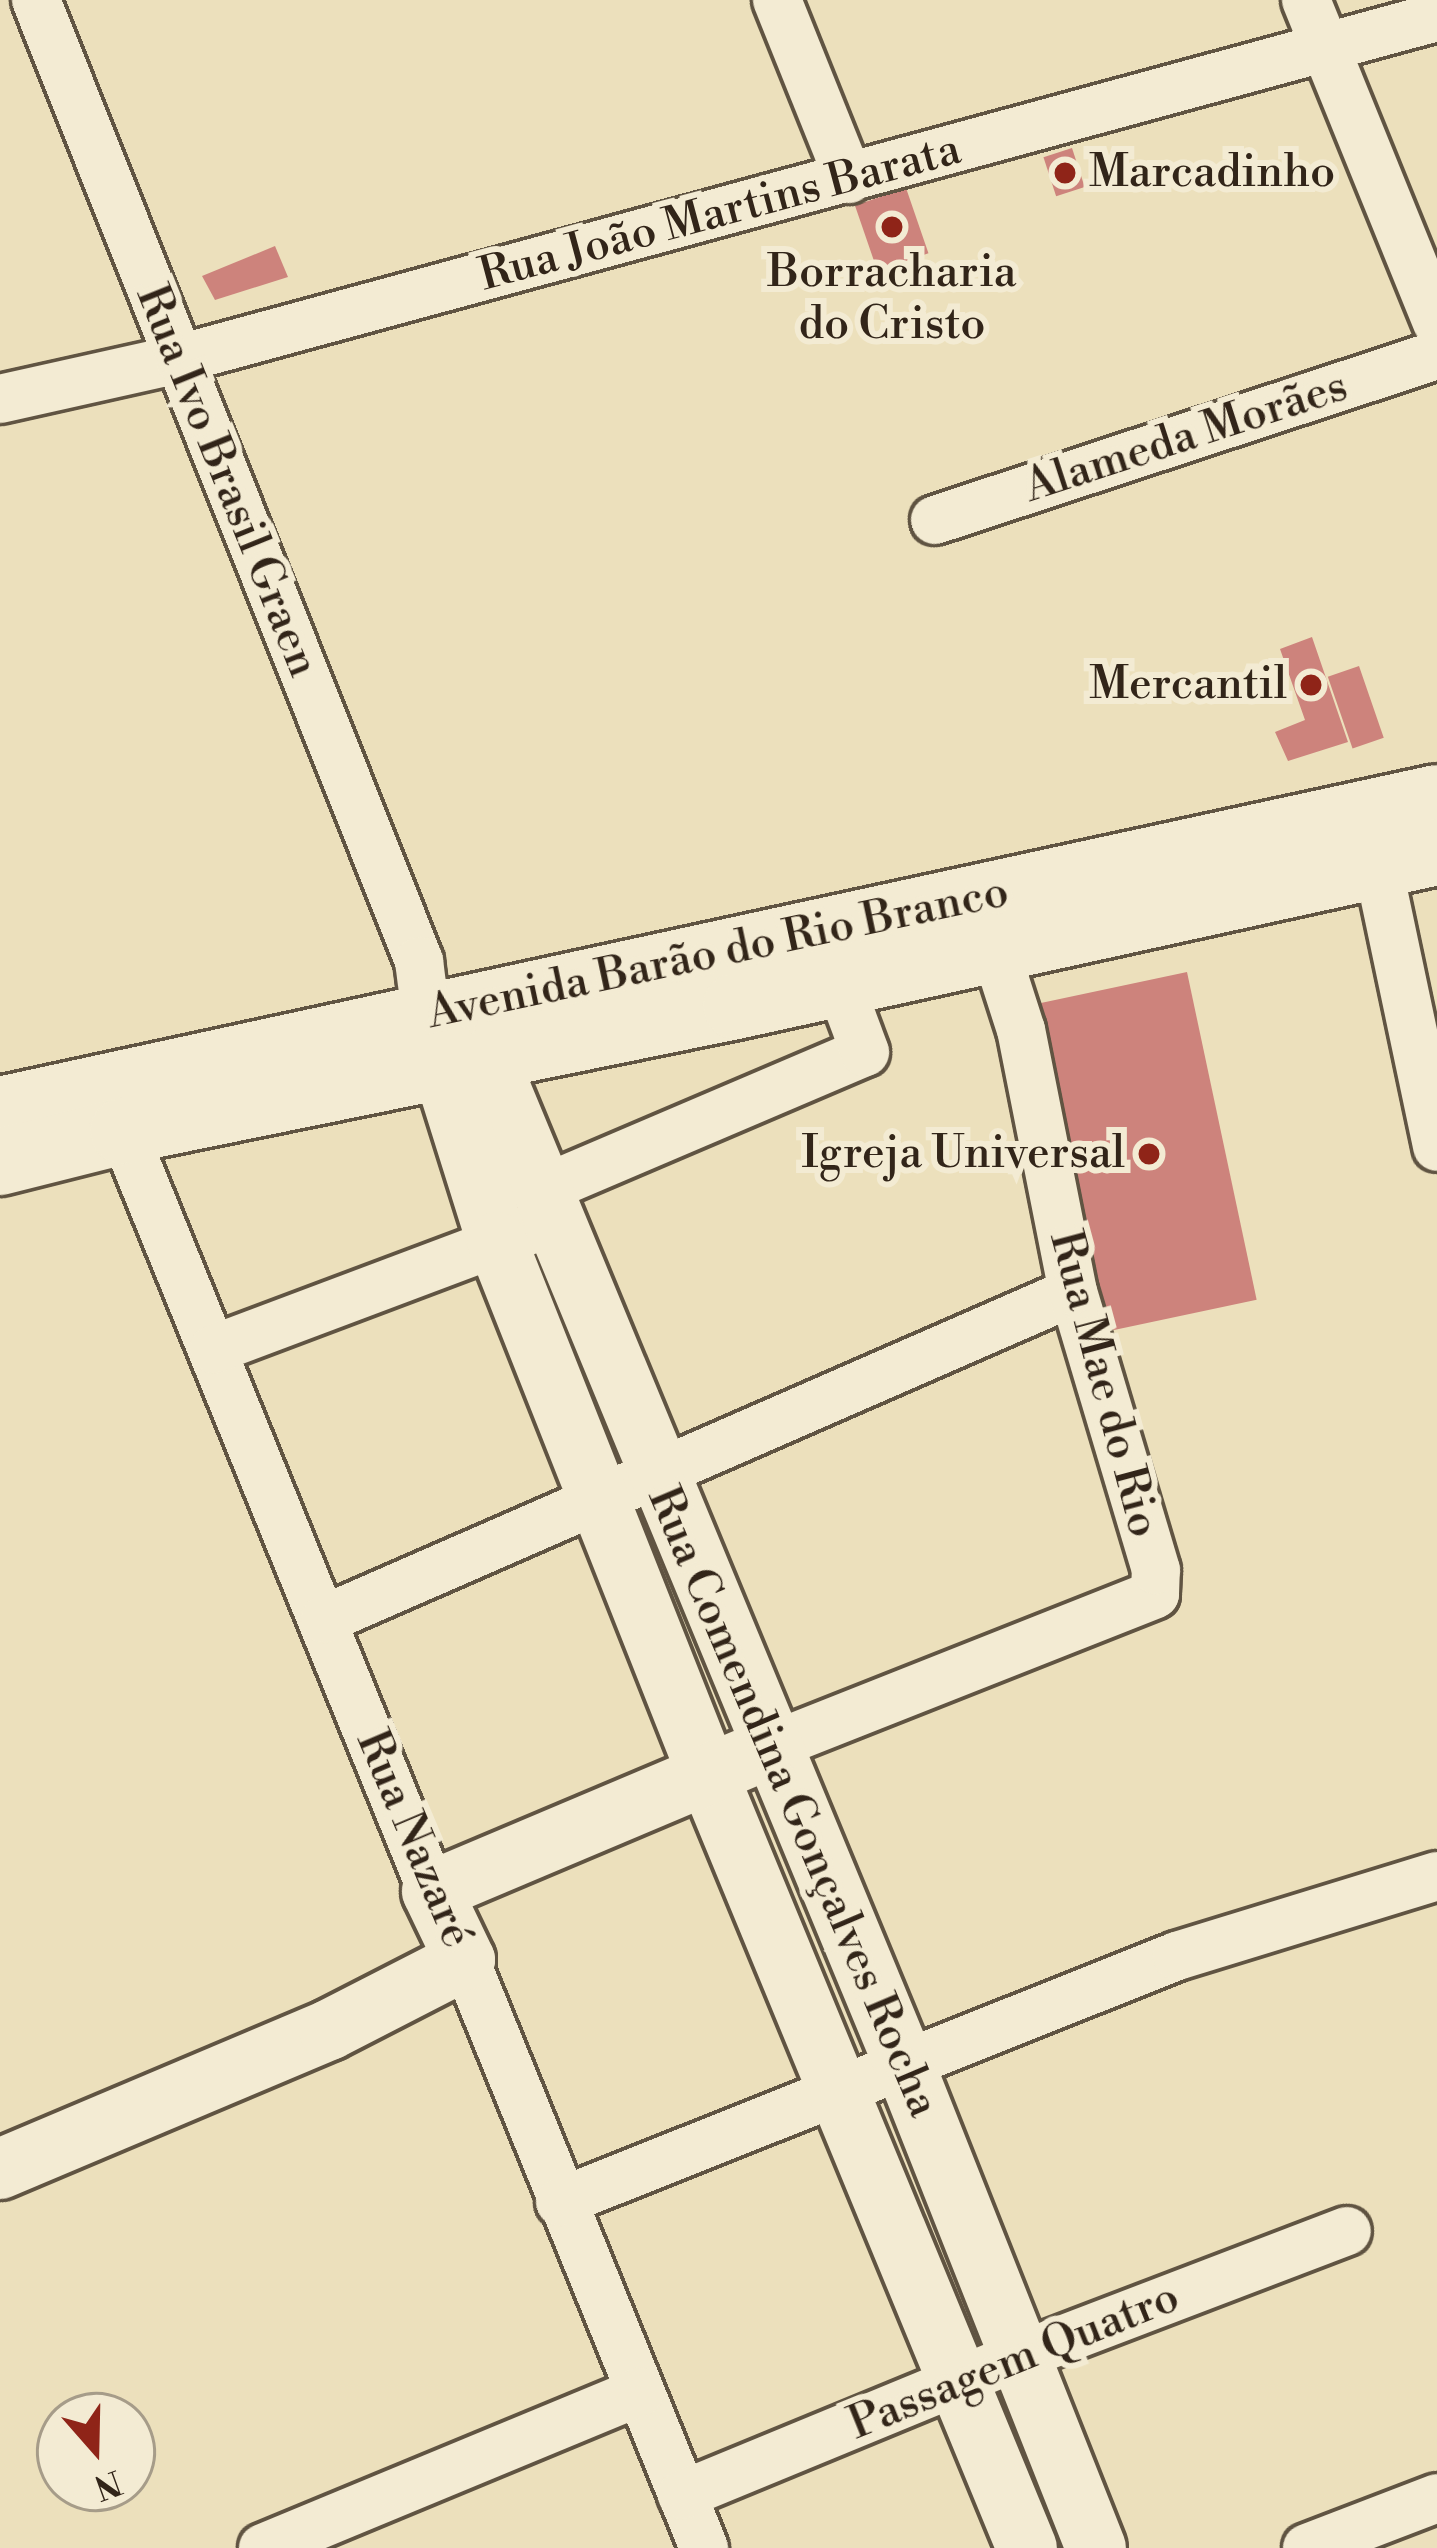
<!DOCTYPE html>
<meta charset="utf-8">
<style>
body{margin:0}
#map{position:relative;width:1437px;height:2548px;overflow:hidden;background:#ece0bc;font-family:"Libre Bodoni",serif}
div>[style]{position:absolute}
.building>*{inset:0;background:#cd837c;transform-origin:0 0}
.roads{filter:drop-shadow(3px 0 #605442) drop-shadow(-3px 0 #605442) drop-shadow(0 3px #605442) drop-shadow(0 -3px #605442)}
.minor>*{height:48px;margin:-24px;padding:0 24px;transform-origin:24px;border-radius:24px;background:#f3ebd3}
.tertiary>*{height:60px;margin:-30px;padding:0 30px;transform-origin:30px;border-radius:30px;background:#f3ebd3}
.secondary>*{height:66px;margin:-33px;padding:0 33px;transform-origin:33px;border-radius:33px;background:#f3ebd3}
.dots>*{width:33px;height:33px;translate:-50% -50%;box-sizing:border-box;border:6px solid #f3ebd3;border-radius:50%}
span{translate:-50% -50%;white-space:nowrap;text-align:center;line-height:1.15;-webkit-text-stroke:12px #f3ebd3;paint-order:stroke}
.poi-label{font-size:45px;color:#322519}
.left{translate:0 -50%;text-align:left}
.right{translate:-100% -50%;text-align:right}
.street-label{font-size:45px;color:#322519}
.north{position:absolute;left:36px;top:2392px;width:120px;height:120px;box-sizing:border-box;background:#f3ebd3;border:3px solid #a69c89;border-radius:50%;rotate:160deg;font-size:33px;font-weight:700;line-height:48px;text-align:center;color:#322519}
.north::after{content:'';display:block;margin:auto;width:42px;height:54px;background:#8f2418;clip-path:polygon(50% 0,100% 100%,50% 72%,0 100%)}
</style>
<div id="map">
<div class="building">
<div style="left:1072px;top:148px;width:41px;height:30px;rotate:72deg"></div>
<div style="left:906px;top:188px;width:69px;height:54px;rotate:71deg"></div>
<div style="clip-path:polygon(275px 246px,288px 277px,215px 300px,202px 276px)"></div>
<div style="clip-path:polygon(1312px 637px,1348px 742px,1288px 761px,1275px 732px,1305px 720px,1280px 649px)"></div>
<div style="left:1359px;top:666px;width:76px;height:33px;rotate:71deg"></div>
<div style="left:1187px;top:972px;width:335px;height:153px;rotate:78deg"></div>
</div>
<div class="roads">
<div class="minor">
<div style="left:36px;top:0;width:1035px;rotate:68.27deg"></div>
<div style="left:419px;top:961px;width:54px;rotate:82.6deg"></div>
<div style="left:777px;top:0;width:193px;rotate:68.1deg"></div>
<div style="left:1306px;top:0;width:348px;rotate:67.9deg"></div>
<div style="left:0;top:399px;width:183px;rotate:-12.6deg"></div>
<div style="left:179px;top:359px;width:1304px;rotate:-15.21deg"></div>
<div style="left:935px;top:520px;width:528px;rotate:-18.19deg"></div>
<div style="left:1378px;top:866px;width:287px;rotate:78.1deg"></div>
<div style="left:123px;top:1131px;width:820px;rotate:67.87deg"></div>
<div style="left:539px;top:1191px;width:354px;rotate:-23.1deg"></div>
<div style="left:865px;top:1052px;width:75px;rotate:-110.4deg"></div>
<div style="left:214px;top:1349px;width:338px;rotate:-20.6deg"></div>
<div style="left:325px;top:1619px;width:816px;rotate:-23.61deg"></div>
<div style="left:772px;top:1746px;width:412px;rotate:-21.6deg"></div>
<div style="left:1155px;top:1594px;width:24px;rotate:-88deg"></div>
<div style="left:1156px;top:1570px;width:290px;rotate:-106.6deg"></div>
<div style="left:1073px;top:1292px;width:267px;rotate:-101.2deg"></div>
<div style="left:1021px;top:1030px;width:88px;rotate:-107.8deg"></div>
<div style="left:465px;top:1960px;width:635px;rotate:67.88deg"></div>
<div style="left:560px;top:2202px;width:664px;rotate:-21.74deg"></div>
<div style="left:1177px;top:1956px;width:272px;rotate:-17.1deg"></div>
<div style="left:682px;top:2495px;width:362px;rotate:-22.4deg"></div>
<div style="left:1017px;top:2357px;width:353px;rotate:-20.9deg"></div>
<div style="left:263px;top:2548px;width:408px;rotate:-22.5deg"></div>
<div style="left:1307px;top:2548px;width:139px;rotate:-21deg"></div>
</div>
<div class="tertiary">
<div style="left:470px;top:1015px;width:1137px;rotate:67.52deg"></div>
<div style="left:905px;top:2066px;width:518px;rotate:68.38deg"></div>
<div style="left:427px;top:1018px;width:235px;rotate:72.6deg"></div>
<div style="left:497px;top:1242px;width:573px;rotate:68.4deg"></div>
<div style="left:708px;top:1775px;width:836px;rotate:67.58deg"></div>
<div style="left:0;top:2169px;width:357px;rotate:-22.9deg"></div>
<div style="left:329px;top:2030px;width:153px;rotate:-27.2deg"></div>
<div style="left:465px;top:1960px;width:76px;rotate:-115.6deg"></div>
<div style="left:432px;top:1891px;width:339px;rotate:-22.9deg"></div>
</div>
<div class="secondary">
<div style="left:0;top:1110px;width:1470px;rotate:-12.25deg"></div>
<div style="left:0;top:1162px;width:127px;rotate:-14.1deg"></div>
<div style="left:123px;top:1131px;width:626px;rotate:-11.53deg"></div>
<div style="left:736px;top:1006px;width:718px;rotate:-12.39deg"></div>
</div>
</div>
<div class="dots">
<div style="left:1065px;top:173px;background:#8f2418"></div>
<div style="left:892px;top:227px;background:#8f2418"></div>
<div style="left:1311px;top:685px;background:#8f2418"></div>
<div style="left:1149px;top:1154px;background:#8f2418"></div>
</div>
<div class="poi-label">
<span class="left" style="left:1089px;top:173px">Marcadinho</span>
<span style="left:892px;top:299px">Borracharia<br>do Cristo</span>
<span class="right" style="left:1287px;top:685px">Mercantil</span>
<span class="right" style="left:1125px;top:1154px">Igreja Universal</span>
</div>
<div class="street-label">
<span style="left:720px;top:213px;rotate:-15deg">Rua João Martins Barata</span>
<span style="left:1186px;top:437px;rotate:-18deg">Alameda Morães</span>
<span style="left:227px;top:481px;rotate:68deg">Rua Ivo Brasil Graen</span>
<span style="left:718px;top:953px;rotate:-12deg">Avenida Barão do Rio Branco</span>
<span style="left:1104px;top:1384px;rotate:75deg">Rua Mae do Rio</span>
<span style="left:793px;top:1802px;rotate:67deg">Rua Comendina Gonçalves Rocha</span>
<span style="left:414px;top:1839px;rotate:67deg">Rua Nazaré</span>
<span style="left:1014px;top:2361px;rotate:-22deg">Passagem Quatro</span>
</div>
<div class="north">N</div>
</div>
